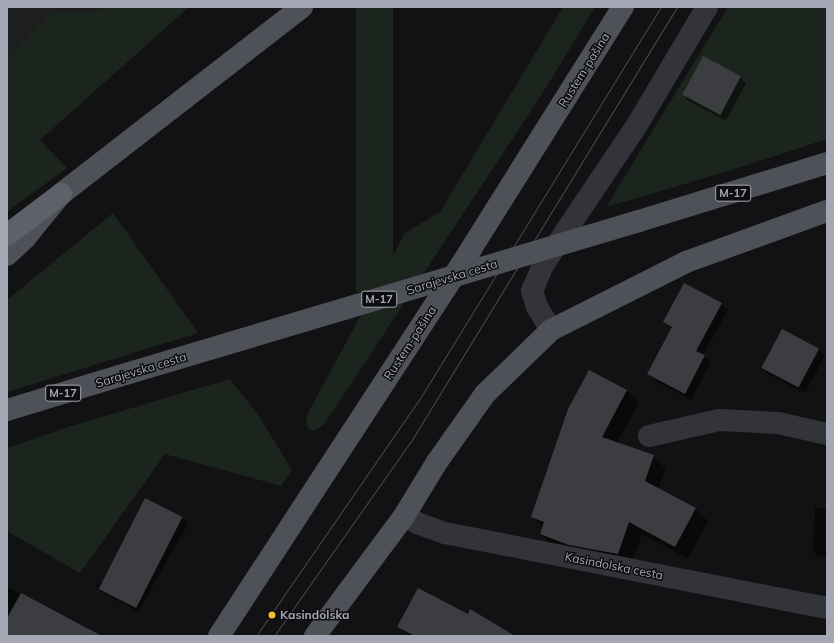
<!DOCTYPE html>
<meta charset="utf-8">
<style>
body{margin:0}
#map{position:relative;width:834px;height:643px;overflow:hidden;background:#121214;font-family:Mulish,sans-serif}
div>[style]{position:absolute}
.built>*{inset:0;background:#1e1e21}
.green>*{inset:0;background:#1c241e;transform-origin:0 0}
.shadow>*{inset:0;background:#0007}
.building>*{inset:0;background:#3c3d41;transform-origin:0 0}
.minor>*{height:22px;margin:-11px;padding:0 11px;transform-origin:11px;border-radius:11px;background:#333439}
.major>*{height:22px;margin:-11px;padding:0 11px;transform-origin:11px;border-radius:11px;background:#4f5158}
.highway>*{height:22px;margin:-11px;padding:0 11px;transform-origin:11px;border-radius:11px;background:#5f616a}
.tram>*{height:1px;margin:-0.5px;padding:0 0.5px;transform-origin:0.5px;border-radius:0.5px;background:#484a50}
.major-bridge>*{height:22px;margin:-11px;padding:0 11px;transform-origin:11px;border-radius:11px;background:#4f5158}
.dots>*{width:11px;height:11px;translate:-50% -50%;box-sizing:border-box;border:2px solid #0d0d0f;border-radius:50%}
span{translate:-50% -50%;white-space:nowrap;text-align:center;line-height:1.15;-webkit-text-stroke:3px #0d0d0f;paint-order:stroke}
.shield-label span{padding:1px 3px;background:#0d0d0f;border:1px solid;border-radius:3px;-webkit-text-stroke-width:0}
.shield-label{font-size:11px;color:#a4a8b4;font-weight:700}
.street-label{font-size:12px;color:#a4a8b4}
.poi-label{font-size:12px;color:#a4a8b4;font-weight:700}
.left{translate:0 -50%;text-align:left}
.frame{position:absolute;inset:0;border:8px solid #a4a8b4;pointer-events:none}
</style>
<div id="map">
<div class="built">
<div style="clip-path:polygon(7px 7px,124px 7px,48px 14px,7px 58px)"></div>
</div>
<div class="green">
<div style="clip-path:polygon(124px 7px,189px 7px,40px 140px,67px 168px,7px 212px,7px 58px,48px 14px)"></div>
<div style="left:356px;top:7px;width:37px;height:285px"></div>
<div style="clip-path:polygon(563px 7px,595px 7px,542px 94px,323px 426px,313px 431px,308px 428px,306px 417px,405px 233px,440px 212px)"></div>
<div style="clip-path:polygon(728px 7px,827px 7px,827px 139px,729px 171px,606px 207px)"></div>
<div style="clip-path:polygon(113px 213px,198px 333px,7px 392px,7px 300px)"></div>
<div style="clip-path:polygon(230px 379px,258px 415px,292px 470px,281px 486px,165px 454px,80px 573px,7px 531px,7px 448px,71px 426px)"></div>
</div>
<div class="shadow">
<div style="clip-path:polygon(740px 77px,746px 83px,726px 121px,689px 101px,683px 95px)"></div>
<div style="clip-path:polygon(721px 304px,728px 310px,703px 355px,711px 362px,691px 400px,654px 380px,648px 374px,672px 329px,664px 321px)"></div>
<div style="clip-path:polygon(782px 330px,819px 350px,825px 356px,805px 393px,768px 374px,762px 368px)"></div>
<div style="clip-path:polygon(626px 390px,639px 403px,617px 443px,653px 456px,666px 469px,658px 489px,696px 509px,708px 521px,688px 559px,642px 534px,630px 566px,553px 546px,541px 534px,543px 528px,532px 516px)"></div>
<div style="clip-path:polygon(815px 508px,827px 508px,827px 557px,819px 557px,813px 551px)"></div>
<div style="clip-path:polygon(182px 518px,188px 524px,138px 612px,102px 592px,96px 586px)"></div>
<div style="clip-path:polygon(7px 587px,88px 628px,100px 636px,7px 636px)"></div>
<div style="clip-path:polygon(468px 615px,513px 636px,409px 636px,399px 627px)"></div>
</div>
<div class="building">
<div style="left:703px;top:56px;width:43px;height:44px;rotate:28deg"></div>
<div style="clip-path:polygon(684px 283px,722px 303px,696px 351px,705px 355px,685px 394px,647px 374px,672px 327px,663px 322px)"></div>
<div style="left:782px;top:329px;width:42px;height:44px;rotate:28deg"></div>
<div style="clip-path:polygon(589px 370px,627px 390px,602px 437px,654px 455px,645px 481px,696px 508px,675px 547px,629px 522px,618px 554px,569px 545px,540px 534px,544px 522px,531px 517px,568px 409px)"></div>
<div style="left:145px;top:498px;width:42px;height:102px;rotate:27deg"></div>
<div style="clip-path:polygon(418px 588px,468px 614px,470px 609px,515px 636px,415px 636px,397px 627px)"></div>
<div style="clip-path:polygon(21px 593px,102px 636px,7px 636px,7px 618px)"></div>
</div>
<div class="minor">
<div style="left:551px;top:330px;width:27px;rotate:-121deg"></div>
<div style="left:537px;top:307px;width:17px;rotate:-107deg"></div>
<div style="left:532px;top:291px;width:28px;rotate:-67deg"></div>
<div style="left:543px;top:265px;width:169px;rotate:-56.1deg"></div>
<div style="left:637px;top:125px;width:137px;rotate:-59.3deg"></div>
<div style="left:649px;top:436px;width:72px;rotate:-12.9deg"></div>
<div style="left:719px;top:420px;width:59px;rotate:2.9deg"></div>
<div style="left:778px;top:423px;width:50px;rotate:12.7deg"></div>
<div style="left:404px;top:516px;width:15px;rotate:28deg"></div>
<div style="left:417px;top:523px;width:30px;rotate:20deg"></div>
<div style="left:445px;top:533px;width:389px;rotate:11.1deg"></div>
</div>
<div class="major">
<div style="left:639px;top:221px;width:197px;rotate:-17.1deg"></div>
<div style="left:7px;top:255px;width:25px;rotate:-43deg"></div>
<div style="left:25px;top:238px;width:57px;rotate:-50.7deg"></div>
<div style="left:61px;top:194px;width:305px;rotate:-37.8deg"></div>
<div style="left:7px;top:410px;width:117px;rotate:-16.9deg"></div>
<div style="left:219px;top:636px;width:462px;rotate:-56.9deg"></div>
<div style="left:471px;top:249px;width:286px;rotate:-57.9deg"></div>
<div style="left:315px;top:636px;width:149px;rotate:-53.4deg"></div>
<div style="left:404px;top:516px;width:63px;rotate:-58.6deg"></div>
<div style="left:437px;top:462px;width:83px;rotate:-54.8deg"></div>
<div style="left:485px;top:394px;width:92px;rotate:-44.1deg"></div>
<div style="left:551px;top:330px;width:151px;rotate:-26.7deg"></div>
<div style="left:686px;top:262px;width:150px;rotate:-19.9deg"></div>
</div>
<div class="highway">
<div style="left:7px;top:235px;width:68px;rotate:-37.2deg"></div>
</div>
<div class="tram">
<div style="left:256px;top:636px;width:287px;rotate:-55.4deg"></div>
<div style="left:419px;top:400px;width:462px;rotate:-58.4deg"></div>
<div style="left:274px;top:636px;width:242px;rotate:-54.9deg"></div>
<div style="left:413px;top:438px;width:505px;rotate:-58.51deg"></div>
</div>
<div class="major-bridge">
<div style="left:119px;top:376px;width:543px;rotate:-16.6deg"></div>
</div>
<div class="dots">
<div style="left:272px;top:615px;background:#f1bd2d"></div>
</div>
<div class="shield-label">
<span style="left:733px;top:193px">M-17</span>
<span style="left:379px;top:299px">M-17</span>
<span style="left:63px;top:393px">M-17</span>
</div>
<div class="street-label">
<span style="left:584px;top:70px;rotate:-58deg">Rustem-pašina</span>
<span style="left:452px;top:277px;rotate:-17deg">Sarajevska cesta</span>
<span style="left:410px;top:343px;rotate:-57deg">Rustem-pašina</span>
<span style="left:141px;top:370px;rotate:-17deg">Sarajevska cesta</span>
<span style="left:614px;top:566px;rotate:11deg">Kasindolska cesta</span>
</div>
<div class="poi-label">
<span class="left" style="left:280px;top:615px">Kasindolska</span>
</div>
<div class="frame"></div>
</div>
